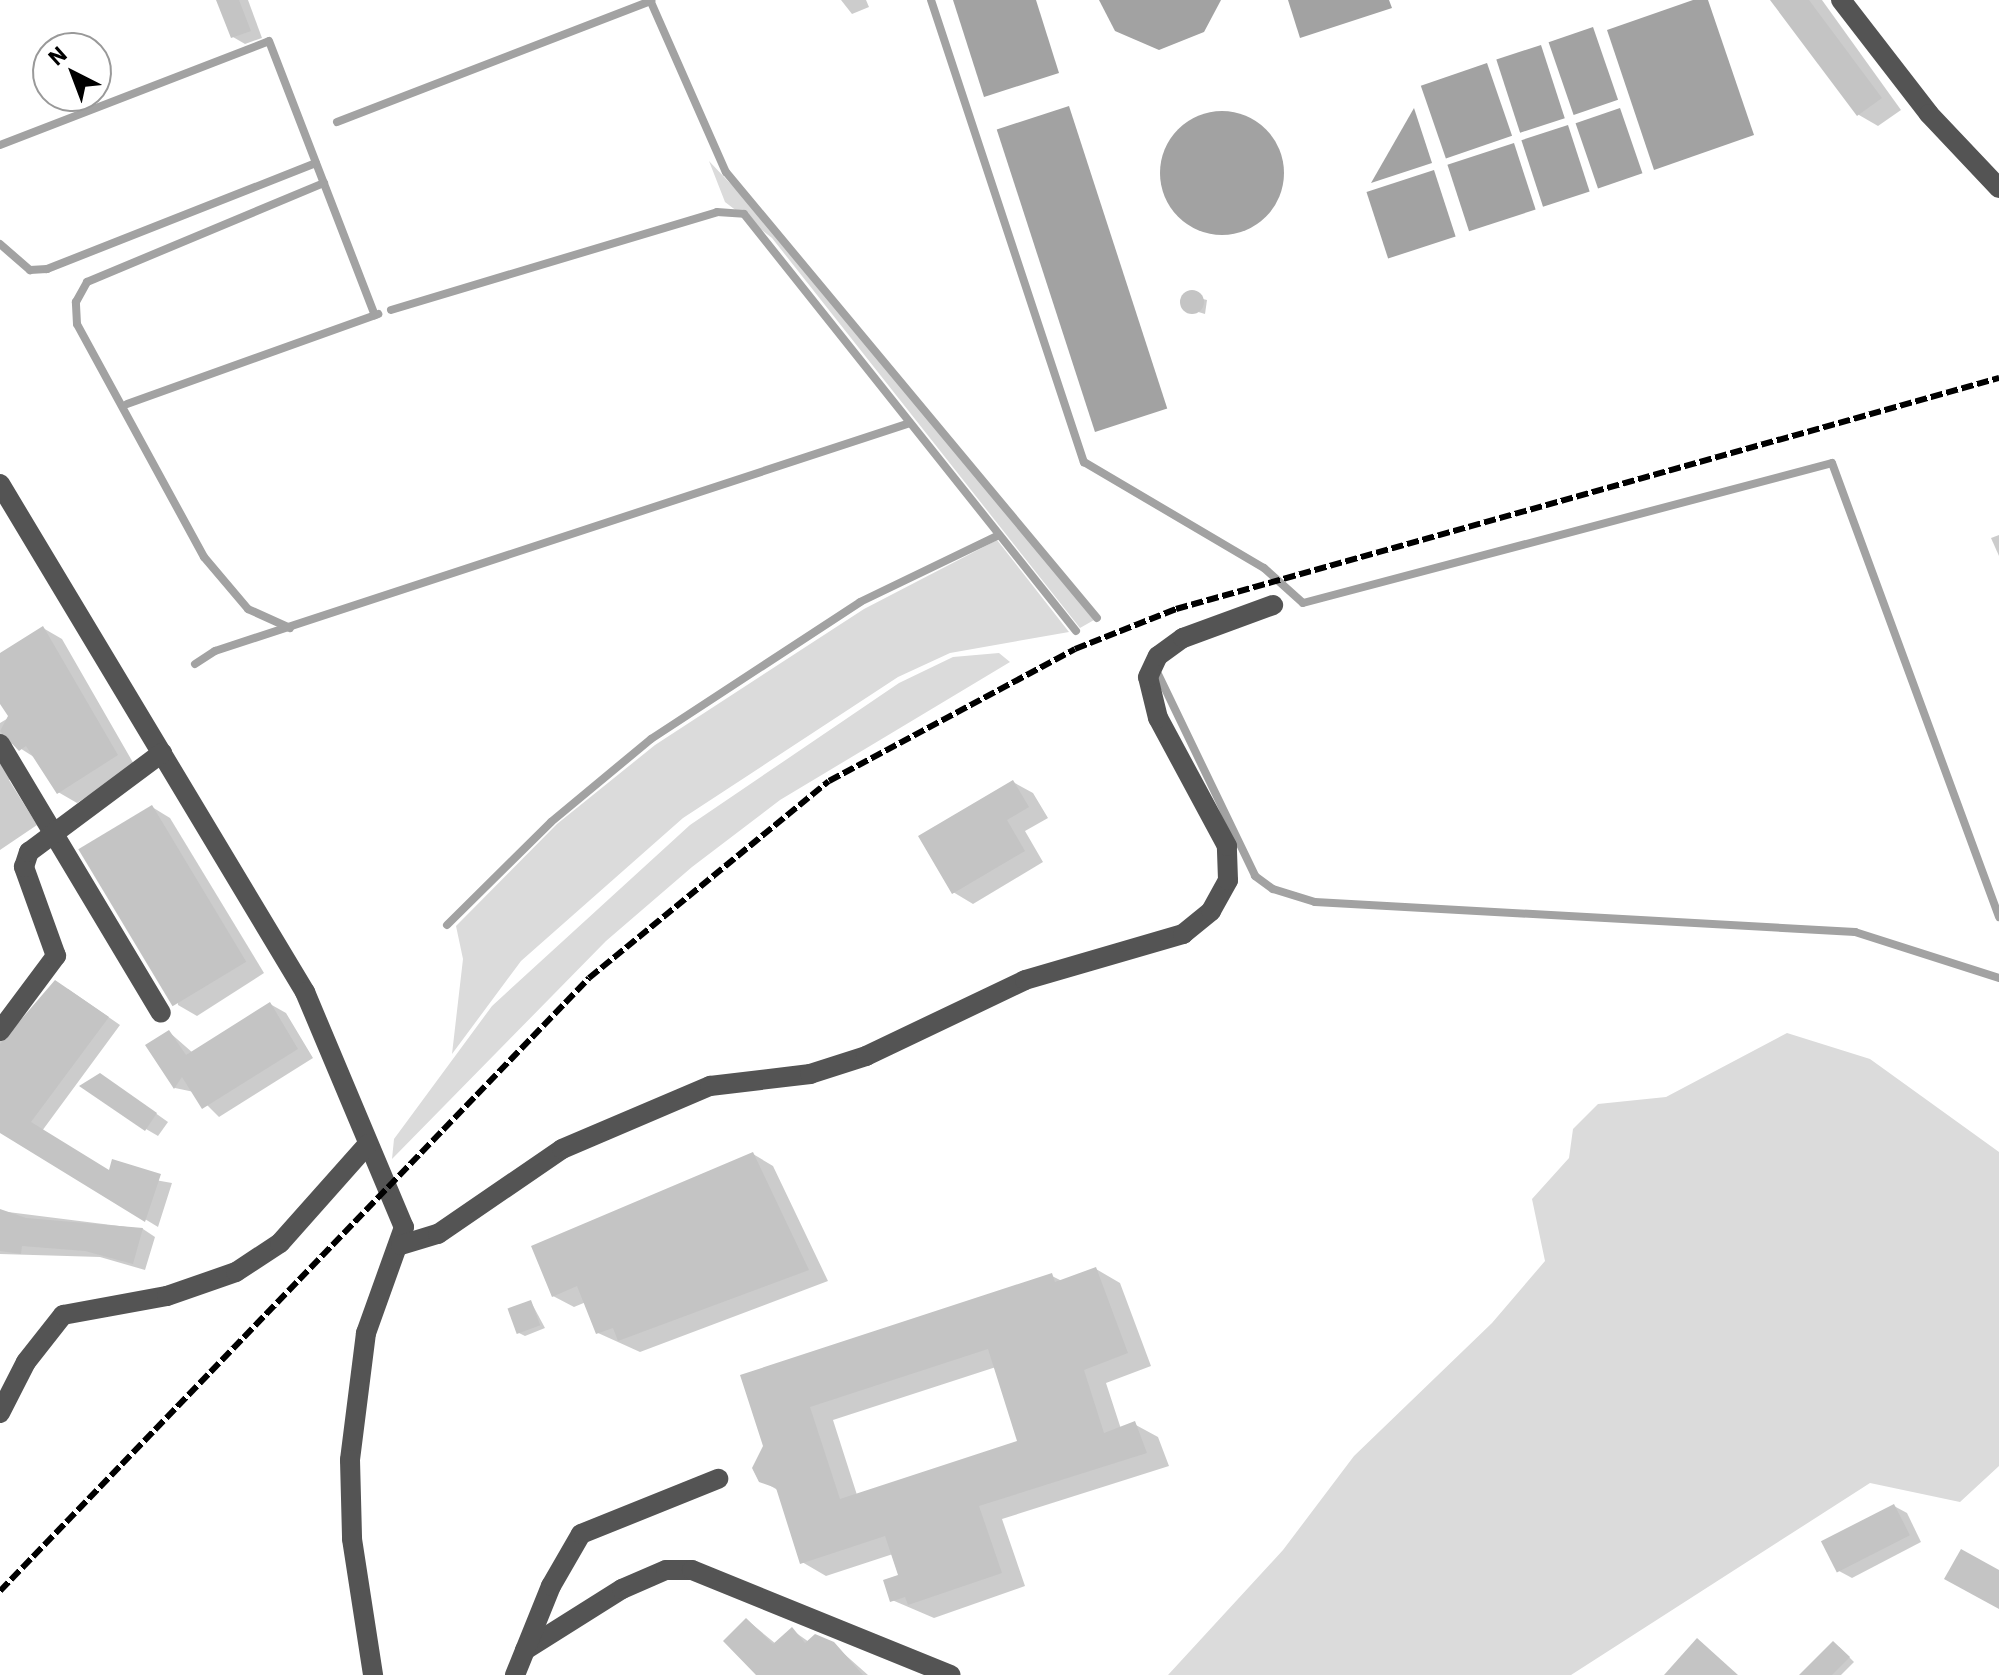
<!DOCTYPE html>
<style>
body{margin:0}
#map{position:relative;width:1999px;height:1675px;overflow:hidden;background:#fff;font-family:"IBM Plex Sans",sans-serif}
div>[style]{position:absolute}
.green>*{inset:0;background:#dbdbdb}
.water>*{inset:0;background:#a2a2a2;transform-origin:0 0}
.round{border-radius:50%}
.shadow>*{inset:0;background:#0003}
.stream>*{height:8px;margin:-4px;padding:0 4px;transform-origin:4px;border-radius:4px;background:#a2a2a2}
.building>*{inset:0;background:#c4c4c4;transform-origin:0 0}
.minor>*{height:20px;margin:-10px;padding:0 10px;transform-origin:10px;border-radius:10px;background:#545454}
.rail>*{height:6px;margin-top:-3px;transform-origin:0;background:repeating-linear-gradient(90deg,#000 0 12px,transparent 0 16px)}
span{translate:-50% -50%;white-space:nowrap;text-align:center;line-height:1.15;-webkit-text-stroke:6px #fff;paint-order:stroke}
.north{position:absolute;left:32px;top:32px;width:80px;height:80px;box-sizing:border-box;background:#fff;border:2px solid #999;border-radius:50%;rotate:318deg;font-size:22px;font-weight:700;line-height:32px;text-align:center;color:#000}
.north::after{content:'';display:block;margin:auto;width:28px;height:36px;background:#000;clip-path:polygon(50% 0,100% 100%,50% 72%,0 100%)}
</style>
<div id="map">
<div class="green">
<div style="clip-path:polygon(709px 161px,778px 234px,1094px 620px,1080px 628px,772px 238px,725px 202px)"></div>
<div style="clip-path:polygon(997px 540px,1069px 632px,950px 653px,898px 677px,683px 818px,521px 961px,452px 1054px,463px 959px,456px 926px,557px 824px,655px 745px,864px 609px)"></div>
<div style="clip-path:polygon(999px 653px,1010px 662px,780px 800px,692px 867px,606px 941px,392px 1159px,394px 1139px,492px 1006px,690px 825px,899px 683px,953px 657px)"></div>
<div style="clip-path:polygon(1787px 1033px,1870px 1059px,1999px 1152px,1999px 1466px,1960px 1502px,1870px 1483px,1571px 1675px,1168px 1675px,1283px 1550px,1354px 1456px,1492px 1323px,1545px 1261px,1532px 1199px,1569px 1158px,1573px 1129px,1598px 1104px,1666px 1097px)"></div>
</div>
<div class="water">
<div style="clip-path:polygon(953px 0,1036px 0,1059px 73px,984px 97px)"></div>
<div style="clip-path:polygon(1099px 0,1221px 0,1204px 32px,1159px 50px,1115px 31px)"></div>
<div style="clip-path:polygon(1288px 0,1389px 0,1392px 8px,1300px 38px)"></div>
<div style="clip-path:polygon(1693px 0,1708px 0,1754px 135px,1654px 170px,1607px 30px)"></div>
<div style="left:1593px;top:27px;width:77px;height:47px;rotate:71deg"></div>
<div style="left:1541px;top:45px;width:77px;height:47px;rotate:72deg"></div>
<div style="left:1487px;top:63px;width:77px;height:70px;rotate:71deg"></div>
<div style="left:1069px;top:106px;width:318px;height:76px;rotate:72deg"></div>
<div style="clip-path:polygon(1414px 108px,1432px 163px,1371px 183px)"></div>
<div style="left:1620px;top:108px;width:69px;height:47px;rotate:71deg"></div>
<div class="round" style="left:1160px;top:111px;width:124px;height:124px"></div>
<div style="left:1568px;top:125px;width:70px;height:49px;rotate:72deg"></div>
<div style="left:1514px;top:143px;width:70px;height:70px;rotate:72deg"></div>
<div style="left:1434px;top:170px;width:70px;height:71px;rotate:72deg"></div>
</div>
<div class="shadow">
<div style="clip-path:polygon(218px 0,248px 0,262px 38px,245px 44px,233px 37px)"></div>
<div style="clip-path:polygon(841px 0,866px 0,869px 7px,852px 14px)"></div>
<div style="clip-path:polygon(1772px 0,1822px 0,1901px 110px,1878px 126px,1859px 115px)"></div>
<div style="clip-path:polygon(1187px 295px,1207px 300px,1205px 314px,1185px 308px)"></div>
<div style="clip-path:polygon(1999px 535px,1999px 556px,1991px 538px)"></div>
<div style="clip-path:polygon(43px 628px,62px 639px,135px 766px,77px 803px,58px 792px,37px 759px,12px 743px,5px 757px,15px 776px,9px 780px,37px 825px,0 850px,0 723px,10px 717px,0 700px,0 656px)"></div>
<div style="clip-path:polygon(1013px 782px,1033px 793px,1048px 818px,1025px 831px,1043px 862px,973px 904px,953px 892px)"></div>
<div style="clip-path:polygon(152px 807px,170px 818px,264px 973px,197px 1016px,178px 1005px)"></div>
<div style="clip-path:polygon(68px 989px,120px 1025px,42px 1131px,110px 1172px,172px 1183px,158px 1227px,0 1131px,0 1039px)"></div>
<div style="clip-path:polygon(270px 1004px,286px 1013px,313px 1058px,219px 1117px,194px 1092px,175px 1088px,148px 1045px,169px 1032px,193px 1053px)"></div>
<div style="clip-path:polygon(113px 1083px,168px 1122px,158px 1136px,146px 1129px)"></div>
<div style="clip-path:polygon(753px 1154px,773px 1166px,828px 1281px,640px 1352px,598px 1333px,586px 1302px,574px 1307px,553px 1296px)"></div>
<div style="clip-path:polygon(0 1211px,143px 1229px,155px 1237px,145px 1270px,100px 1257px,0 1254px)"></div>
<div style="clip-path:polygon(evenodd,1096px 1269px,1120px 1283px,1151px 1366px,1106px 1383px,1121px 1429px,1134px 1424px,1158px 1437px,1169px 1466px,1002px 1519px,1025px 1586px,934px 1618px,892px 1600px,900px 1576px,893px 1554px,826px 1576px,802px 1562px,779px 1491px,761px 1480px,765px 1446px,742px 1376px,1052px 1276px,1062px 1281px,1096px 1269px,996px 1367px,1020px 1442px,857px 1495px,833px 1420px,996px 1367px)"></div>
<div style="clip-path:polygon(531px 1302px,545px 1328px,525px 1336px,519px 1333px)"></div>
<div style="clip-path:polygon(1894px 1506px,1907px 1513px,1921px 1542px,1852px 1578px,1839px 1571px)"></div>
<div style="clip-path:polygon(747px 1620px,776px 1644px,792px 1630px,809px 1642px,833px 1644px,868px 1675px,763px 1675px)"></div>
<div style="clip-path:polygon(1839px 1647px,1854px 1662px,1841px 1675px,1802px 1675px)"></div>
</div>
<div class="stream">
<div style="left:650px;top:0;width:188px;rotate:66.2deg"></div>
<div style="left:726px;top:172px;width:580px;rotate:50.25deg"></div>
<div style="left:931px;top:0;width:487px;rotate:71.7deg"></div>
<div style="left:1084px;top:462px;width:209px;rotate:30.5deg"></div>
<div style="left:1264px;top:568px;width:52px;rotate:41.9deg"></div>
<div style="left:1303px;top:603px;width:547px;rotate:-14.82deg"></div>
<div style="left:1832px;top:463px;width:484px;rotate:69.8deg"></div>
<div style="left:337px;top:122px;width:337px;rotate:-21.1deg"></div>
<div style="left:0;top:145px;width:288px;rotate:-21.1deg"></div>
<div style="left:269px;top:41px;width:294px;rotate:68.9deg"></div>
<div style="left:0;top:244px;width:40px;rotate:41deg"></div>
<div style="left:30px;top:270px;width:17px;rotate:-3deg"></div>
<div style="left:47px;top:269px;width:289px;rotate:-21.5deg"></div>
<div style="left:391px;top:310px;width:340px;rotate:-16.7deg"></div>
<div style="left:717px;top:212px;width:27px;rotate:4deg"></div>
<div style="left:744px;top:214px;width:533px;rotate:51.47deg"></div>
<div style="left:127px;top:404px;width:267px;rotate:-19.7deg"></div>
<div style="left:290px;top:628px;width:46px;rotate:-155.7deg"></div>
<div style="left:248px;top:609px;width:68px;rotate:-130.2deg"></div>
<div style="left:204px;top:557px;width:265px;rotate:-118.6deg"></div>
<div style="left:77px;top:324px;width:22px;rotate:-93deg"></div>
<div style="left:76px;top:302px;width:23px;rotate:-61deg"></div>
<div style="left:87px;top:282px;width:257px;rotate:-22.7deg"></div>
<div style="left:195px;top:664px;width:24px;rotate:-33deg"></div>
<div style="left:215px;top:651px;width:731px;rotate:-18.16deg"></div>
<div style="left:1158px;top:674px;width:224px;rotate:64.3deg"></div>
<div style="left:1255px;top:876px;width:22px;rotate:36deg"></div>
<div style="left:1273px;top:889px;width:44px;rotate:17.2deg"></div>
<div style="left:1315px;top:902px;width:541px;rotate:3.18deg"></div>
<div style="left:1855px;top:932px;width:151px;rotate:17.7deg"></div>
<div style="left:447px;top:925px;width:146px;rotate:-44.7deg"></div>
<div style="left:551px;top:822px;width:130px;rotate:-39.7deg"></div>
<div style="left:651px;top:739px;width:250px;rotate:-33.2deg"></div>
<div style="left:860px;top:602px;width:154px;rotate:-25.7deg"></div>
</div>
<div class="building">
<div style="clip-path:polygon(216px 0,239px 0,251px 31px,231px 38px)"></div>
<div style="clip-path:polygon(1770px 0,1809px 0,1882px 98px,1857px 116px)"></div>
<div class="round" style="left:1180px;top:290px;width:24px;height:24px"></div>
<div style="clip-path:polygon(43px 626px,118px 755px,57px 794px,26px 746px,19px 751px,0 731px,8px 716px,0 704px,0 653px)"></div>
<div style="clip-path:polygon(1013px 780px,1029px 807px,1007px 820px,1025px 851px,952px 894px,918px 836px)"></div>
<div style="left:152px;top:805px;width:183px;height:86px;rotate:59deg"></div>
<div style="clip-path:polygon(55px 980px,109px 1017px,31px 1122px,109px 1170px,112px 1159px,161px 1174px,145px 1222px,0 1133px,0 1044px)"></div>
<div style="clip-path:polygon(270px 1002px,298px 1049px,202px 1109px,182px 1077px,174px 1089px,145px 1045px,169px 1030px,186px 1055px)"></div>
<div style="clip-path:polygon(100px 1073px,157px 1113px,145px 1131px,79px 1086px)"></div>
<div style="clip-path:polygon(753px 1152px,809px 1270px,618px 1341px,613px 1328px,596px 1334px,577px 1286px,552px 1297px,531px 1246px)"></div>
<div style="clip-path:polygon(0 1209px,26px 1218px,143px 1228px,133px 1264px,85px 1251px,22px 1246px,21px 1254px,0 1251px)"></div>
<div style="clip-path:polygon(evenodd,1096px 1267px,1128px 1353px,1084px 1370px,1104px 1433px,1135px 1421px,1147px 1453px,979px 1506px,1002px 1573px,908px 1605px,905px 1597px,890px 1602px,883px 1580px,898px 1575px,885px 1536px,800px 1564px,776px 1488px,759px 1482px,752px 1468px,763px 1446px,740px 1375px,1052px 1273px,1055px 1282px,1096px 1267px,988px 1349px,1017px 1441px,840px 1499px,810px 1407px,988px 1349px)"></div>
<div style="left:531px;top:1300px;width:27px;height:25px;rotate:70deg"></div>
<div style="left:1894px;top:1504px;width:35px;height:82px;rotate:63deg"></div>
<div style="clip-path:polygon(1961px 1549px,1999px 1570px,1999px 1609px,1944px 1579px)"></div>
<div style="clip-path:polygon(746px 1618px,773px 1644px,792px 1627px,805px 1643px,815px 1634px,834px 1642px,863px 1675px,756px 1675px,723px 1641px)"></div>
<div style="clip-path:polygon(1697px 1638px,1738px 1675px,1664px 1675px)"></div>
<div style="clip-path:polygon(1833px 1641px,1850px 1657px,1832px 1675px,1799px 1675px)"></div>
</div>
<div class="minor">
<div style="left:1841px;top:0;width:144px;rotate:52.3deg"></div>
<div style="left:1929px;top:114px;width:102px;rotate:46.6deg"></div>
<div style="left:0;top:484px;width:593px;rotate:59.02deg"></div>
<div style="left:305px;top:992px;width:255px;rotate:67.2deg"></div>
<div style="left:404px;top:1227px;width:113px;rotate:109.7deg"></div>
<div style="left:366px;top:1333px;width:128px;rotate:97.2deg"></div>
<div style="left:350px;top:1460px;width:79px;rotate:88.5deg"></div>
<div style="left:352px;top:1539px;width:138px;rotate:81.2deg"></div>
<div style="left:0;top:744px;width:313px;rotate:59.1deg"></div>
<div style="left:0;top:1031px;width:94px;rotate:-53.3deg"></div>
<div style="left:56px;top:956px;width:95px;rotate:-109.8deg"></div>
<div style="left:24px;top:867px;width:16px;rotate:-72deg"></div>
<div style="left:29px;top:852px;width:166px;rotate:-36.7deg"></div>
<div style="left:401px;top:1245px;width:39px;rotate:-17deg"></div>
<div style="left:438px;top:1234px;width:150px;rotate:-34.4deg"></div>
<div style="left:562px;top:1149px;width:161px;rotate:-23.1deg"></div>
<div style="left:710px;top:1086px;width:101px;rotate:-6.8deg"></div>
<div style="left:810px;top:1074px;width:59px;rotate:-17.8deg"></div>
<div style="left:866px;top:1056px;width:176px;rotate:-25.5deg"></div>
<div style="left:1025px;top:980px;width:165px;rotate:-16.2deg"></div>
<div style="left:1183px;top:934px;width:36px;rotate:-39deg"></div>
<div style="left:1211px;top:911px;width:35px;rotate:-61deg"></div>
<div style="left:1228px;top:880px;width:34px;rotate:-92deg"></div>
<div style="left:1227px;top:846px;width:145px;rotate:-118.3deg"></div>
<div style="left:1158px;top:718px;width:42px;rotate:-103.7deg"></div>
<div style="left:1148px;top:677px;width:23px;rotate:-65deg"></div>
<div style="left:1158px;top:656px;width:31px;rotate:-36deg"></div>
<div style="left:1183px;top:638px;width:96px;rotate:-20.1deg"></div>
<div style="left:0;top:1413px;width:57px;rotate:-63deg"></div>
<div style="left:26px;top:1362px;width:60px;rotate:-51.8deg"></div>
<div style="left:63px;top:1315px;width:106px;rotate:-10.4deg"></div>
<div style="left:167px;top:1296px;width:73px;rotate:-19.2deg"></div>
<div style="left:236px;top:1272px;width:53px;rotate:-33.4deg"></div>
<div style="left:280px;top:1243px;width:132px;rotate:-48.4deg"></div>
<div style="left:525px;top:1650px;width:115px;rotate:-32.2deg"></div>
<div style="left:622px;top:1589px;width:48px;rotate:-23.4deg"></div>
<div style="left:666px;top:1570px;width:26px"></div>
<div style="left:692px;top:1570px;width:279px;rotate:22.1deg"></div>
<div style="left:515px;top:1675px;width:96px;rotate:-68deg"></div>
<div style="left:551px;top:1586px;width:60px;rotate:-60deg"></div>
<div style="left:581px;top:1534px;width:148px;rotate:-21.9deg"></div>
</div>
<div class="rail">
<div style="left:0;top:1591px;width:850px;rotate:-46.14deg"></div>
<div style="left:589px;top:978px;width:310px;rotate:-39.4deg"></div>
<div style="left:829px;top:781px;width:279px;rotate:-28.2deg"></div>
<div style="left:1075px;top:649px;width:109px;rotate:-21.6deg"></div>
<div style="left:1176px;top:609px;width:855px;rotate:-15.68deg"></div>
</div>
<div class="north">N</div>
</div>
